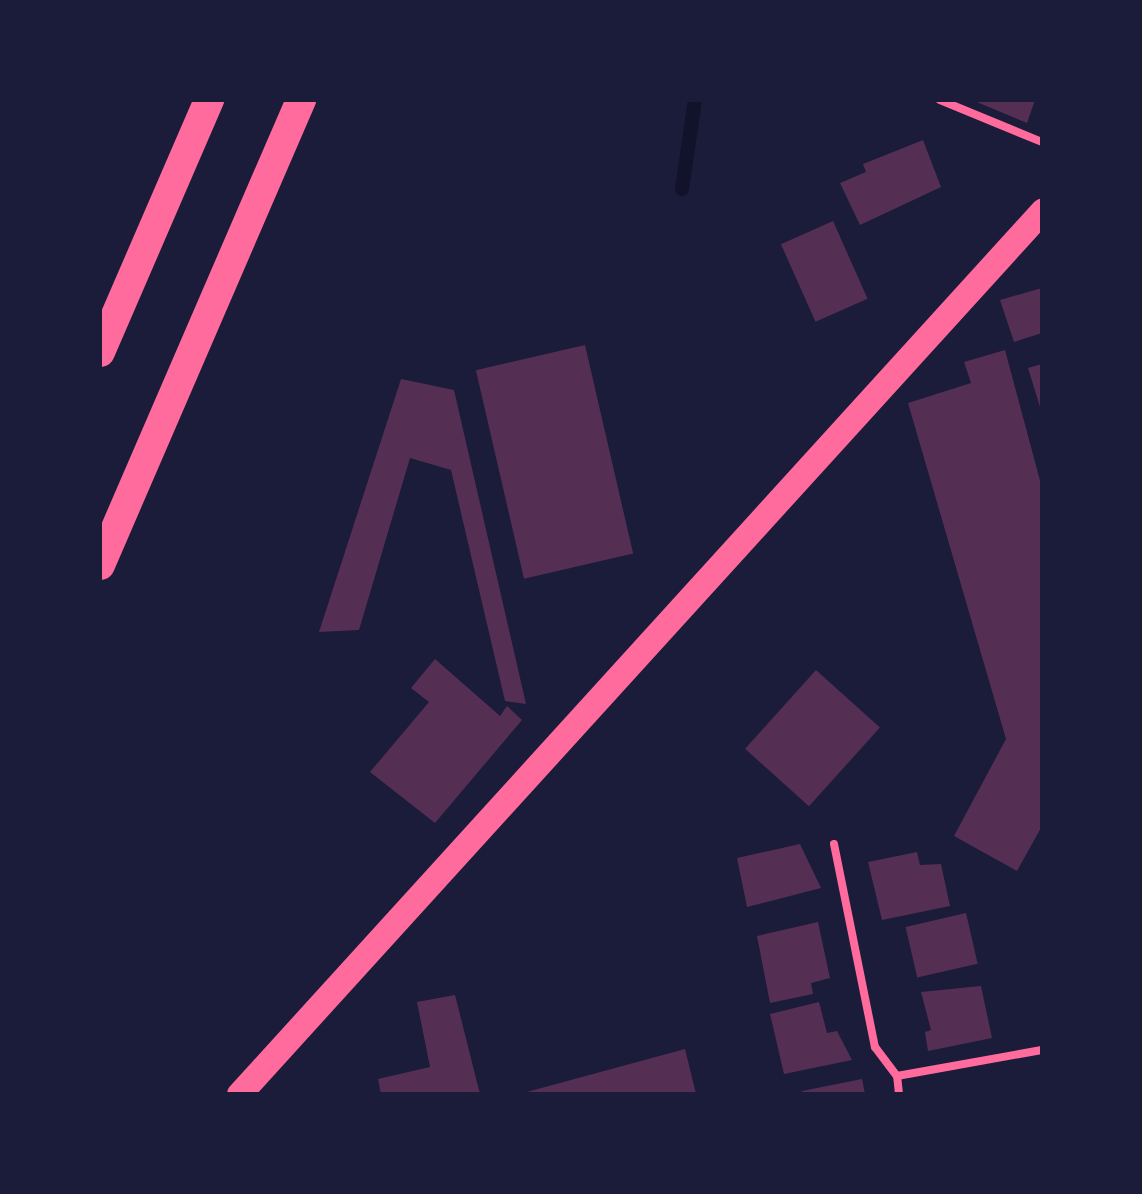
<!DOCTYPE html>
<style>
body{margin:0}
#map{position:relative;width:1142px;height:1194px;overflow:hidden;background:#1b1b3a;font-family:Manrope,sans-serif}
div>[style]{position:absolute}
.stream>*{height:14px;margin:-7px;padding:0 7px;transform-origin:7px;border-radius:7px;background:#12122b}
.building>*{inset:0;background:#542f53;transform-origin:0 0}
.service>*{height:8px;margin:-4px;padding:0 4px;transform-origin:4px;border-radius:4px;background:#ff6b9d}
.primary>*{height:25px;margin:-12.5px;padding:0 12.5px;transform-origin:12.5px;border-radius:12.5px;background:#ff6b9d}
.motorway>*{height:30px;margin:-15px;padding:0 15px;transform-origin:15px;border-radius:15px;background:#ff6b9d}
span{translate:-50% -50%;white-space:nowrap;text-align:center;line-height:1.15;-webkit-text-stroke:8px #1b1b3a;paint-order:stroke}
.frame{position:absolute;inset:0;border:102px solid #1b1b3a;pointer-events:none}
</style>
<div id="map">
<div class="stream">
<div style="left:682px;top:189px;width:90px;rotate:-81.7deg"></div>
</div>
<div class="building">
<div style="clip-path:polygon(972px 100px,1035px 100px,1027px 123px)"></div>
<div style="clip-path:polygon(923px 140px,941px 187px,860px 225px,840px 183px,866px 172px,863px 164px)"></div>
<div style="left:833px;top:221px;width:85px;height:57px;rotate:66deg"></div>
<div style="clip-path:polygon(1042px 288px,1042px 333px,1014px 342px,1000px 300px)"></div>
<div style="left:585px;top:345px;width:214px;height:112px;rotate:77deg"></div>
<div style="clip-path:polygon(1005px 350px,1042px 488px,1042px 826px,1017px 871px,954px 836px,1006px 739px,908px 403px,971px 383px,964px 362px)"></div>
<div style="clip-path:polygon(1042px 364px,1042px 410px,1041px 410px,1028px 368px)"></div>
<div style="clip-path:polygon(401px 379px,454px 390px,526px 704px,505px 701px,451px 470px,410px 458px,359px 630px,319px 632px)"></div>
<div style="clip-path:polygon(435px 659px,500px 716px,507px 706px,522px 720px,435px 823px,370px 772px,429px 702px,411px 688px)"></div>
<div style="left:816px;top:670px;width:86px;height:106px;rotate:42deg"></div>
<div style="clip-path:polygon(800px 844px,821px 888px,747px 907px,737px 858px)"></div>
<div style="clip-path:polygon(917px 852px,920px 865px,941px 864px,950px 906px,882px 920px,868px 862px)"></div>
<div style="left:966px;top:913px;width:52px;height:62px;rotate:77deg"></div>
<div style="clip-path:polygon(818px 922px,830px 978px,811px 983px,813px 994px,770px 1003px,757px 936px)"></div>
<div style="clip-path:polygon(981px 986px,992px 1038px,928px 1051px,925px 1032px,931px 1030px,921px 992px)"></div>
<div style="clip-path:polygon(455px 995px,480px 1094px,381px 1094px,378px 1079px,430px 1067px,417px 1002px)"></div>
<div style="clip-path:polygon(819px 1002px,827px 1033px,837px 1031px,852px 1060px,784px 1074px,770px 1014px)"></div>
<div style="clip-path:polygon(685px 1049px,696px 1094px,523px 1094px,523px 1093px)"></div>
<div style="clip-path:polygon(862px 1079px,865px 1094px,803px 1094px,802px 1091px)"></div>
</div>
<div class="service">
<div style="left:940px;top:100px;width:110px;rotate:22.4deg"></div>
<div style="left:834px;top:844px;width:207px;rotate:78.6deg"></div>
<div style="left:875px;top:1047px;width:36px;rotate:53deg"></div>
<div style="left:899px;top:1094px;width:18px;rotate:-96deg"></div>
<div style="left:897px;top:1076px;width:147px;rotate:-10.2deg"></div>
</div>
<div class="primary">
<div style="left:239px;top:1094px;width:1194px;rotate:-47.72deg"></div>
</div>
<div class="motorway">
<div style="left:100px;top:352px;width:275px;rotate:-66.6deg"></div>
<div style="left:100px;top:565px;width:507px;rotate:-66.62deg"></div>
</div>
<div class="frame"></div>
</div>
